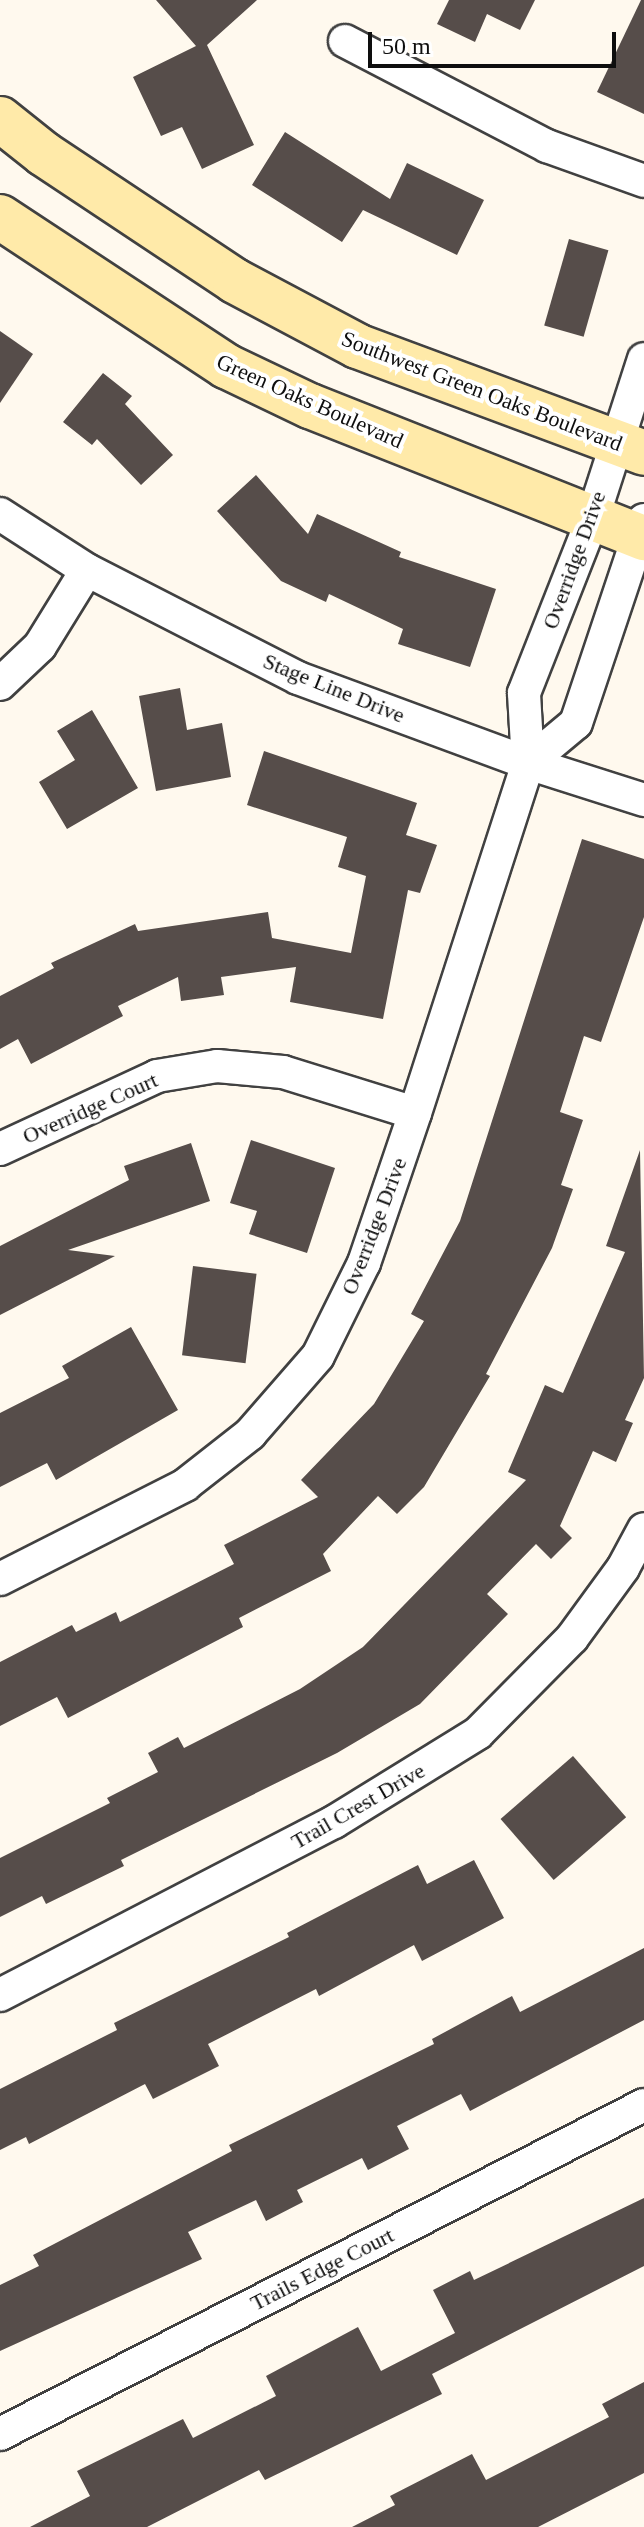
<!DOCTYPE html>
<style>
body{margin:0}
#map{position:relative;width:644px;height:2527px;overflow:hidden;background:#fff9ee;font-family:Georgia,serif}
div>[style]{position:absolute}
.building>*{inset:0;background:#564d4a;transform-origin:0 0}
.roads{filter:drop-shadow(2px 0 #414141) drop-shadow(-2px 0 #414141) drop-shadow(0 2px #414141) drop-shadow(0 -2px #414141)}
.minor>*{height:32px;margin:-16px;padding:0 16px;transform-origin:16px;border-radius:16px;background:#fff}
.secondary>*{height:44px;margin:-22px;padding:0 22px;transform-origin:22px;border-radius:22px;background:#ffeaa9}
span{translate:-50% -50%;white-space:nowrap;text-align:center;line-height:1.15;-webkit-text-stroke:8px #fff;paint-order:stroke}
.street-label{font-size:22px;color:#0e0e0e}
.scale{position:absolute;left:368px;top:32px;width:248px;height:36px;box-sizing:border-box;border:4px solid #0e0e0e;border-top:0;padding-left:10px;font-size:24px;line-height:28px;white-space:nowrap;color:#0e0e0e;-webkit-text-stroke:6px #fff;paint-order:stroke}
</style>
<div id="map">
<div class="building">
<div style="clip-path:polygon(156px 0,257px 0,207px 45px,254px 145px,202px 169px,182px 127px,161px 136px,133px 77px,196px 46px)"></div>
<div style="clip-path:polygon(449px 0,535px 0,520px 30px,487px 14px,475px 42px,437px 24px)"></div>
<div style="clip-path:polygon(641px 0,644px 0,644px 114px,597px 92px)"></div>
<div style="clip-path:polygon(285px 132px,390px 199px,407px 163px,484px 200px,457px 255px,363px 210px,342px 242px,252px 185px)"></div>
<div style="left:569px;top:239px;width:41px;height:90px;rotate:16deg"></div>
<div style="clip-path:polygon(0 331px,33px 354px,0 403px)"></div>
<div style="clip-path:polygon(103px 373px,132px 396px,125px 404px,173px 455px,141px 485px,97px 439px,92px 445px,63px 422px)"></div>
<div style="clip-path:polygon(256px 475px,308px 534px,317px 514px,401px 552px,399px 557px,496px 589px,470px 667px,398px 644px,403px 629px,329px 594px,326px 602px,281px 581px,217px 511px)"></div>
<div style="clip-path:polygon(180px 688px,187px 730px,222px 723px,231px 777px,156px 791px,139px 696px)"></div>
<div style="clip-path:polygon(92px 710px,138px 788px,67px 829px,39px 782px,75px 760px,57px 731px)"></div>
<div style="clip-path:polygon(264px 751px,417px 803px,406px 835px,437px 845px,420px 893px,408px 890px,383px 1019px,290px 1002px,296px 967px,221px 977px,224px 995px,181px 1001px,178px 977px,118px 1006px,123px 1016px,31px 1064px,18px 1039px,0 1049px,0 996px,54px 968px,51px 963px,135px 924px,138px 931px,268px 912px,272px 938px,351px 953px,366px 876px,338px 867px,347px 837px,247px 805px)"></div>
<div style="clip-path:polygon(582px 839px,644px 859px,644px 917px,601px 1042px,584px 1036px,560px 1112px,583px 1120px,561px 1185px,573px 1189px,552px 1248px,486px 1374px,490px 1376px,424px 1487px,397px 1514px,378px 1496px,323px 1554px,331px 1571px,239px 1618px,243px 1627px,68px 1718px,57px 1697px,0 1726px,0 1662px,72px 1625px,76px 1632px,116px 1612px,120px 1622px,234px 1564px,224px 1545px,318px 1497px,301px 1480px,374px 1404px,424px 1321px,411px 1314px,460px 1221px)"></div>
<div style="clip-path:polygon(251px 1140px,335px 1168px,307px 1253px,249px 1234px,257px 1211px,230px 1203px)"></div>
<div style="clip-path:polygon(191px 1143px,210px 1201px,68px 1250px,115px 1256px,0 1315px,0 1246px,129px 1180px,124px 1166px)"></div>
<div style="clip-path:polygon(640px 1150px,644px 1378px,625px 1420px,633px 1423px,616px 1462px,593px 1451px,560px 1526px,572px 1538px,551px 1559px,536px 1544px,487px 1594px,508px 1614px,420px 1704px,337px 1753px,121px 1860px,124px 1866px,46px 1904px,42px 1896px,0 1917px,0 1858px,110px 1803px,107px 1798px,158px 1772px,148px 1753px,178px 1737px,184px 1748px,300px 1689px,363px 1647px,526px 1480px,508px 1472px,545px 1385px,563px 1393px,625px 1252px,606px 1246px)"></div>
<div style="left:193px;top:1266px;width:64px;height:90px;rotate:7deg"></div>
<div style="clip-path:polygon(131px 1327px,178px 1410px,56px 1480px,47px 1463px,0 1487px,0 1413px,69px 1378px,62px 1366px)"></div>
<div style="left:573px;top:1756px;width:81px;height:96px;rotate:49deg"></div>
<div style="clip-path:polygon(474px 1860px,504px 1918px,422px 1961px,414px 1945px,319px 1996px,316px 1989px,208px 2044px,219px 2066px,153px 2099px,145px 2084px,29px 2144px,26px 2137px,0 2150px,0 2089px,117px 2030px,114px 2023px,289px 1937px,287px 1933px,418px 1865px,427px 1884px)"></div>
<div style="clip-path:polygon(644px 1948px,644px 2020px,470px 2111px,461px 2094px,397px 2126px,409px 2149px,368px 2170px,362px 2158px,297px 2190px,303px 2202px,266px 2221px,256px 2200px,188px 2232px,202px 2259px,0 2351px,0 2285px,39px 2266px,33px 2255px,232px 2151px,229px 2145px,434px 2044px,432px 2039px,512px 1996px,520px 2012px)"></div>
<div style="clip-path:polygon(644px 2198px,644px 2266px,432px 2374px,442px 2394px,265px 2480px,259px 2470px,147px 2527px,30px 2527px,90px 2496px,77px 2471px,183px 2419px,193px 2438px,276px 2396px,266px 2376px,358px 2327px,381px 2371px,455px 2333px,433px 2290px,470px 2271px,474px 2280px)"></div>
<div style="clip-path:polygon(644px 2382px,644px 2473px,538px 2527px,352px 2527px,395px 2505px,390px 2496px,472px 2454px,486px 2480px,609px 2417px,602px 2404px)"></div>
</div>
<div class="roads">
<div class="minor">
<div style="left:345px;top:41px;width:228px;rotate:27.5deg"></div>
<div style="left:547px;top:146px;width:103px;rotate:19.8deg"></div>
<div style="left:0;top:514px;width:103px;rotate:32.8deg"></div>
<div style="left:87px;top:570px;width:237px;rotate:27.1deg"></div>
<div style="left:298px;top:678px;width:245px;rotate:20.3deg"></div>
<div style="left:528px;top:763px;width:122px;rotate:17.7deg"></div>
<div style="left:0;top:684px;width:55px;rotate:-43.5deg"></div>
<div style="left:40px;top:646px;width:89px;rotate:-58.3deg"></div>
<div style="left:528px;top:763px;width:62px;rotate:-39.8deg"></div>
<div style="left:576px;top:723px;width:214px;rotate:-71.5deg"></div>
<div style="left:0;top:1149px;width:173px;rotate:-24.9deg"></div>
<div style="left:157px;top:1076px;width:61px;rotate:-9.5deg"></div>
<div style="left:217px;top:1066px;width:66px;rotate:5.2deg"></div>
<div style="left:283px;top:1072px;width:138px;rotate:17.3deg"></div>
<div style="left:0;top:1579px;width:208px;rotate:-26.9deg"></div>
<div style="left:185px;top:1485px;width:83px;rotate:-38.1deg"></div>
<div style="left:250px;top:1434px;width:103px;rotate:-48.9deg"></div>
<div style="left:318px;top:1356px;width:104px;rotate:-63.7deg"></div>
<div style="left:364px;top:1263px;width:158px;rotate:-71.2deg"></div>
<div style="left:415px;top:1113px;width:368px;rotate:-72.1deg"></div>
<div style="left:528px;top:763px;width:70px;rotate:-93.3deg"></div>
<div style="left:524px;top:693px;width:186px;rotate:-68.5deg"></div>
<div style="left:592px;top:520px;width:169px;rotate:-72.1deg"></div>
<div style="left:0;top:1995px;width:376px;rotate:-27.4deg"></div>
<div style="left:334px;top:1822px;width:169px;rotate:-31.7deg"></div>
<div style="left:478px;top:1733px;width:134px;rotate:-45.3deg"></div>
<div style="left:572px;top:1638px;width:87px;rotate:-53.9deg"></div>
<div style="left:623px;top:1568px;width:44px;rotate:-61.7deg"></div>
<div style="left:0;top:2434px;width:723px;rotate:-27.06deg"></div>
</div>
<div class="secondary">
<div style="left:0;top:119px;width:56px;rotate:38.5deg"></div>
<div style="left:44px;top:154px;width:229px;rotate:33.6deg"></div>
<div style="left:235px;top:281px;width:138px;rotate:28deg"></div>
<div style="left:357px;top:346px;width:306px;rotate:20.4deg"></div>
<div style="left:0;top:217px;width:271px;rotate:33.4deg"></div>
<div style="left:226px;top:366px;width:93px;rotate:25.5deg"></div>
<div style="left:310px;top:406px;width:359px;rotate:21.6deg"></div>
</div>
</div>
<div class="street-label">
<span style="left:482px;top:391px;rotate:21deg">Southwest Green Oaks Boulevard</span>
<span style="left:310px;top:401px;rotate:24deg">Green Oaks Boulevard</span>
<span style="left:574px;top:560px;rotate:-70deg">Overridge Drive</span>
<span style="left:334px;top:688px;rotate:22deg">Stage Line Drive</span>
<span style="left:90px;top:1108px;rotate:-24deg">Overridge Court</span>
<span style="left:374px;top:1226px;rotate:-69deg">Overridge Drive</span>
<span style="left:358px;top:1806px;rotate:-30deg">Trail Crest Drive</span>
<span style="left:322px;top:2269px;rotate:-27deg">Trails Edge Court</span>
</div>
<div class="scale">50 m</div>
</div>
